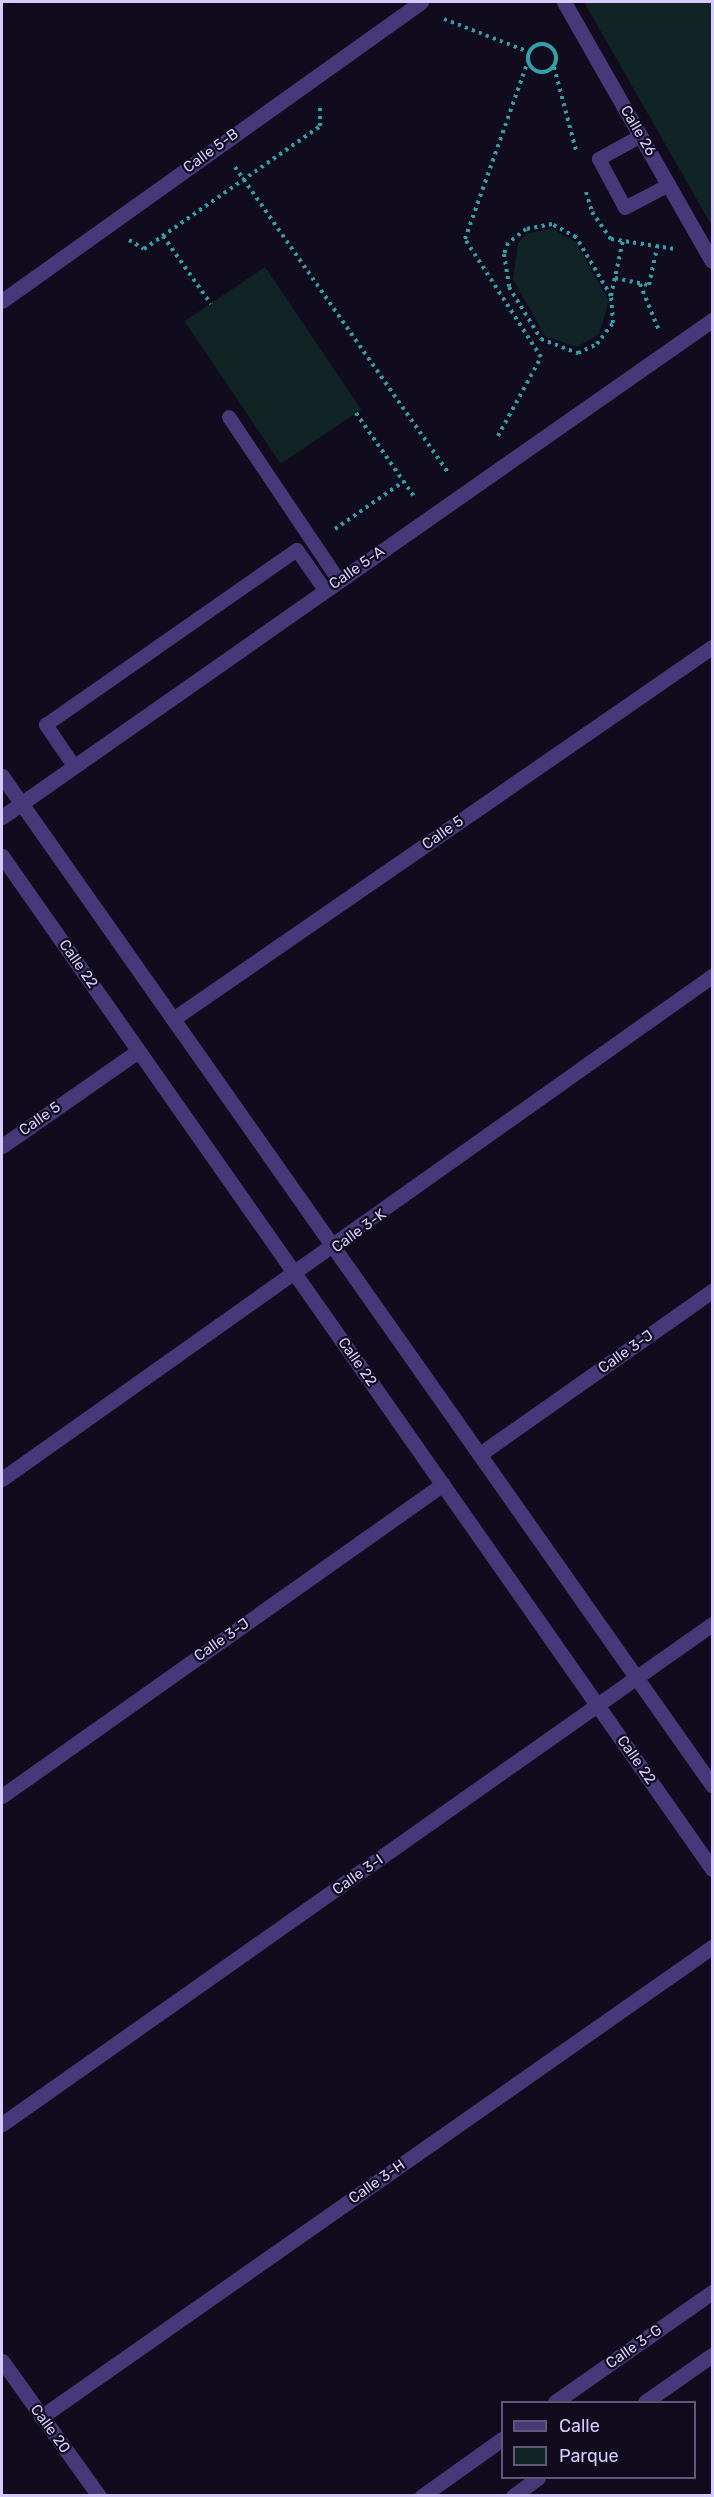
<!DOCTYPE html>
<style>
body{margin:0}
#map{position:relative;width:714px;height:2497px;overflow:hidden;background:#110c1d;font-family:Rubik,sans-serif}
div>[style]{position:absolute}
.green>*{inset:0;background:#102426;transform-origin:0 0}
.path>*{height:4px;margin-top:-2px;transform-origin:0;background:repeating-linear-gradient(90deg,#32a0a9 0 3px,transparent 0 7.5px)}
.path>.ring{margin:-2px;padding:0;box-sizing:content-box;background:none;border:4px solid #32a0a9;border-radius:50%}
.service>*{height:14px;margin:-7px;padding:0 7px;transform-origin:7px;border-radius:7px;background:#45397a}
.minor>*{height:15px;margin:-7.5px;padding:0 7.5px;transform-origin:7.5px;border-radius:7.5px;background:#45397a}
.tertiary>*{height:15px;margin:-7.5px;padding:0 7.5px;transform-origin:7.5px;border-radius:7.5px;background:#45397a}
span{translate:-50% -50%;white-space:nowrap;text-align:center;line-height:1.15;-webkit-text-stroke:4.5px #110c1d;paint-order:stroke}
.street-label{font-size:15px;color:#d7cafd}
.frame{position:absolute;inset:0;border:3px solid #d7cafd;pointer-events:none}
.legend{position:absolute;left:501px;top:2401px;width:195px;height:78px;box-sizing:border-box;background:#110c1d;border:2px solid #605877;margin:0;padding:8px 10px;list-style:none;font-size:18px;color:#d7cafd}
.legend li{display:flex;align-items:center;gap:12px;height:30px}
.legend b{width:30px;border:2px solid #605877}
</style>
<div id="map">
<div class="green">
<div style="clip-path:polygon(584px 2px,712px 2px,712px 226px)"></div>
<div style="clip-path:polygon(552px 229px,575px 241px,609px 301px,599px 334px,577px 347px,545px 336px,513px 279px,518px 243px,528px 233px)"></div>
<div style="left:265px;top:267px;width:172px;height:97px;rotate:56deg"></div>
</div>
<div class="path">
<div style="left:444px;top:19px;width:91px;rotate:21.2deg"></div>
<div class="ring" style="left:528px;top:44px;width:24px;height:24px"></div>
<div style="left:554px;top:67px;width:86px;rotate:75.2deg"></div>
<div style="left:235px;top:167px;width:374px;rotate:55.1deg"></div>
<div style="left:586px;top:192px;width:21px;rotate:73deg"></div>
<div style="left:592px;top:212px;width:33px;rotate:55deg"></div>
<div style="left:611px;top:239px;width:65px;rotate:8.9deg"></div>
<div style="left:163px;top:236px;width:83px;rotate:54.8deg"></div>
<div style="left:129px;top:240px;width:17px;rotate:31deg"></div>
<div style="left:144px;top:249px;width:215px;rotate:-34.9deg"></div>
<div style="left:320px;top:126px;width:20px;rotate:-90deg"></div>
<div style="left:615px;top:278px;width:35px;rotate:12deg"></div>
<div style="left:649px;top:285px;width:40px;rotate:-78deg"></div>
<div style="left:640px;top:284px;width:48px;rotate:67.8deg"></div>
<div style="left:611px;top:296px;width:69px;rotate:-120.7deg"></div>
<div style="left:576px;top:237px;width:27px;rotate:-152deg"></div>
<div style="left:552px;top:224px;width:26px;rotate:169deg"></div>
<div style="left:526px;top:229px;width:23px;rotate:142deg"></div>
<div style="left:508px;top:243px;width:12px;rotate:110deg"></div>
<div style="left:504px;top:254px;width:33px;rotate:81deg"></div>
<div style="left:509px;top:287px;width:61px;rotate:58.4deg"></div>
<div style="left:541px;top:339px;width:40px;rotate:21deg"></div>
<div style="left:578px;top:353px;width:21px;rotate:-25deg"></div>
<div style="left:597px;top:344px;width:26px;rotate:-53deg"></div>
<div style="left:613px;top:323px;width:27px;rotate:-94deg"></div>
<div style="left:611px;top:296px;width:57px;rotate:-77.9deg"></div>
<div style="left:356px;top:413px;width:103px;rotate:55.2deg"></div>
<div style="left:498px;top:436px;width:90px;rotate:-61.4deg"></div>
<div style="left:541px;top:357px;width:140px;rotate:-122.8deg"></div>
<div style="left:465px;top:239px;width:189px;rotate:-70.5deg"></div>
<div style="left:335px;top:529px;width:83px;rotate:-34.7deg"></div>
</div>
<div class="service">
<div style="left:641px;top:136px;width:48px;rotate:151.3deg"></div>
<div style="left:599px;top:159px;width:55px;rotate:62deg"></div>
<div style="left:625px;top:208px;width:50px;rotate:-27.6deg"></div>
<div style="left:229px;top:417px;width:197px;rotate:56.1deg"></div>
<div style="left:74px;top:766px;width:50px;rotate:-124.3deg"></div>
<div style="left:46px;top:725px;width:306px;rotate:-34.9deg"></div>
<div style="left:297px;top:550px;width:49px;rotate:55deg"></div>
</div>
<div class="minor">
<div style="left:564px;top:2px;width:298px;rotate:60.3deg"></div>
<div style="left:2px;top:301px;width:515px;rotate:-35.51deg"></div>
<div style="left:2px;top:817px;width:867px;rotate:-34.99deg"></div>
<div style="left:173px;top:1019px;width:655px;rotate:-34.61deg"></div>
<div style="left:2px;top:1146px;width:166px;rotate:-34.9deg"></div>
<div style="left:480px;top:1454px;width:284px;rotate:-35.1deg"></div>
<div style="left:2px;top:1479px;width:870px;rotate:-35.32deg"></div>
<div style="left:2px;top:1796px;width:540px;rotate:-35.28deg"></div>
<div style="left:2px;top:2124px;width:868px;rotate:-35.15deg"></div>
<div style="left:2px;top:2361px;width:166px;rotate:54.3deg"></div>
<div style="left:555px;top:2402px;width:192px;rotate:-35deg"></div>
<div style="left:645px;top:2402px;width:82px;rotate:-35deg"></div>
<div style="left:41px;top:2417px;width:819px;rotate:-35.01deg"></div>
<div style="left:422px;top:2496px;width:98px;rotate:-35.5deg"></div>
<div style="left:513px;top:2496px;width:31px;rotate:-36deg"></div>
</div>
<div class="tertiary">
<div style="left:2px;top:776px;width:1234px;rotate:54.87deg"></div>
<div style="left:2px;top:856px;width:1237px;rotate:54.97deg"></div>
</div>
<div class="street-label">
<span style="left:638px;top:131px;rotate:60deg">Calle 26</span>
<span style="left:211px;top:151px;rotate:-36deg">Calle 5-B</span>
<span style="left:357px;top:568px;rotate:-35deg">Calle 5-A</span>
<span style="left:443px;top:833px;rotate:-35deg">Calle 5</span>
<span style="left:78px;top:964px;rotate:55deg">Calle 22</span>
<span style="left:40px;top:1119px;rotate:-35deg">Calle 5</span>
<span style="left:359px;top:1231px;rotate:-36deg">Calle 3-K</span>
<span style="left:626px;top:1352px;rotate:-35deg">Calle 3-J</span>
<span style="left:357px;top:1362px;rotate:55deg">Calle 22</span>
<span style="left:222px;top:1640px;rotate:-35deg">Calle 3-J</span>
<span style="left:636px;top:1760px;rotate:55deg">Calle 22</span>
<span style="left:358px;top:1875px;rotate:-35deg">Calle 3-I</span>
<span style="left:377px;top:2182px;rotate:-35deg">Calle 3-H</span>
<span style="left:634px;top:2347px;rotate:-35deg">Calle 3-G</span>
<span style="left:50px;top:2429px;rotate:54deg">Calle 20</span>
</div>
<div class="frame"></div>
<ul class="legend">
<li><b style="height:8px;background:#45397a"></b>Calle</li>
<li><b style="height:16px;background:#102426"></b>Parque</li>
</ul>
</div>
